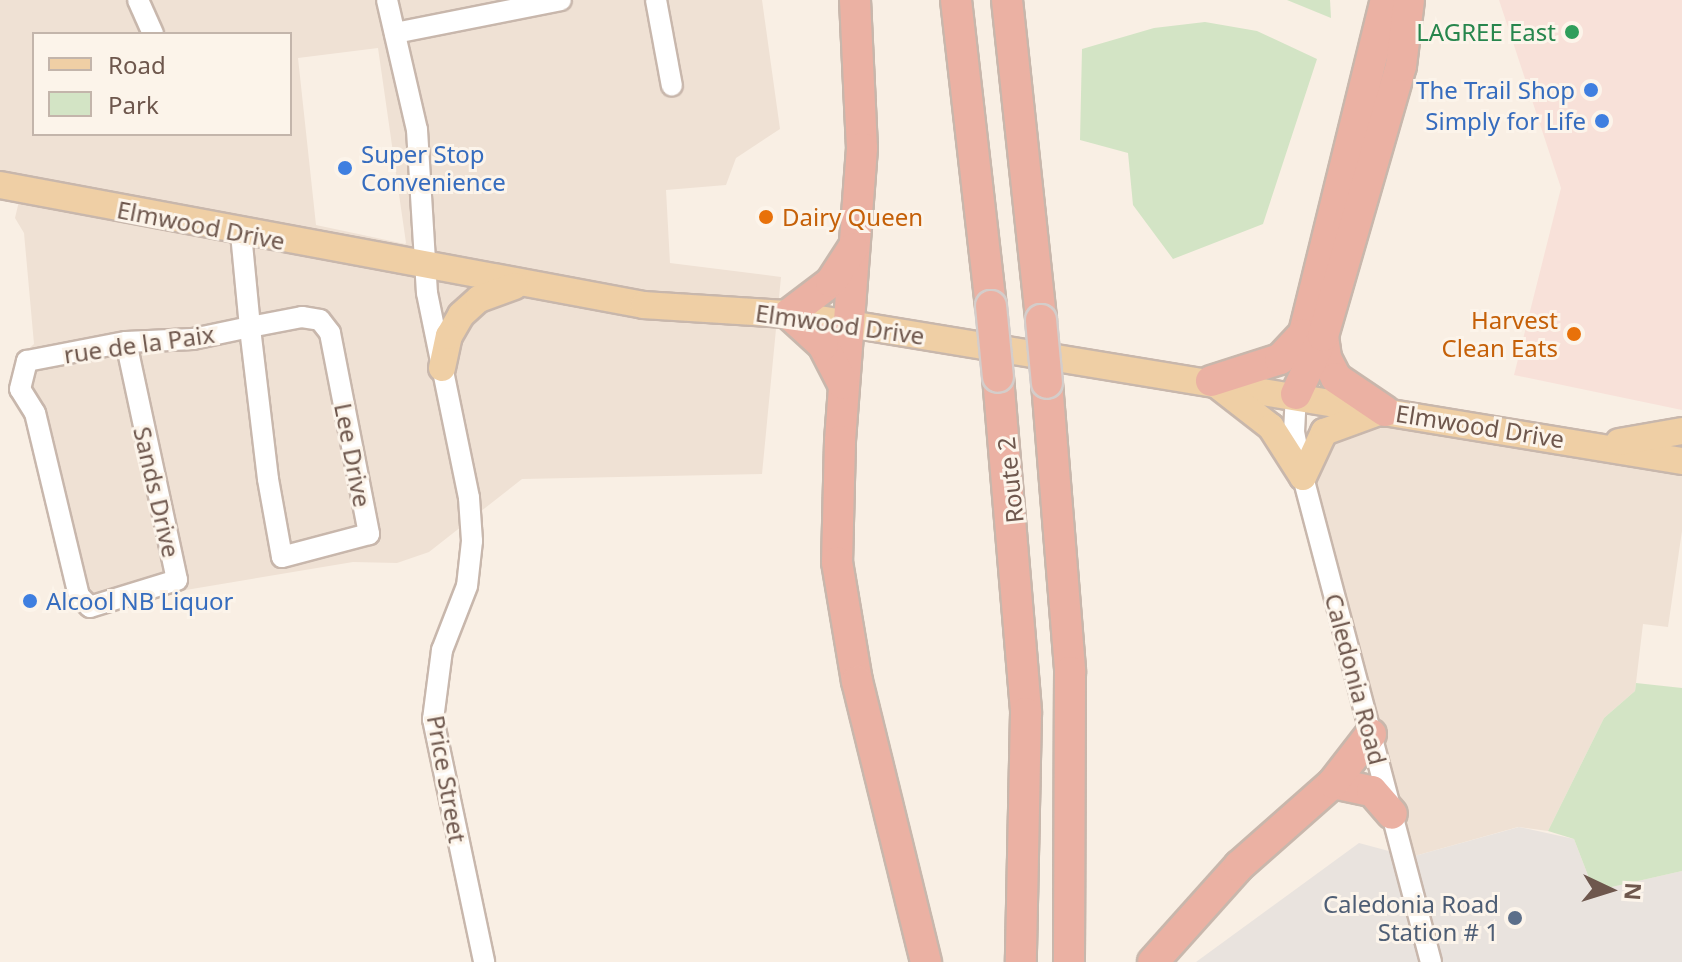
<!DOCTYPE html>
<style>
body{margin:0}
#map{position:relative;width:1682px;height:962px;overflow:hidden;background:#f9efe4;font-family:"Noto Sans",sans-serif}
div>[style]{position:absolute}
.residential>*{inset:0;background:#efe1d4}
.commercial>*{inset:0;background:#f8e1d9}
.industrial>*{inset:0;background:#e9e3de}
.green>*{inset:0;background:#d3e4c5}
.roads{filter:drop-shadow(2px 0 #c8b7ac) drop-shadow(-2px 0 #c8b7ac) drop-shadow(0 2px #c8b7ac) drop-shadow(0 -2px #c8b7ac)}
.minor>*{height:20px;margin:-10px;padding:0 10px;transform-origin:10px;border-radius:10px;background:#fff}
.major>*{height:26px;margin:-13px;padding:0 13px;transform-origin:13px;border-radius:13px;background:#efcfa5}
.highway>*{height:30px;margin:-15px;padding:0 15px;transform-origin:15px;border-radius:15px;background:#ebb1a3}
.bridges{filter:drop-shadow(2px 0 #d4cdca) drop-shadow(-2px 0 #d4cdca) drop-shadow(0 2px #d4cdca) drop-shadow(0 -2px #d4cdca)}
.highway-bridge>*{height:30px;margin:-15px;padding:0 15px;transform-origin:15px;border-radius:15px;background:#ebb1a3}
.dots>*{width:22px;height:22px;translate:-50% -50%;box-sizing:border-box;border:4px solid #fcf4ea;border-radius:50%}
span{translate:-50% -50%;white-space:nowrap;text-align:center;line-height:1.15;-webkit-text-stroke:6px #fcf4ea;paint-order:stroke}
.leisure-label{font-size:24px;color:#27864d}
.right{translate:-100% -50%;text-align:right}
.shop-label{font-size:24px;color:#366cbe}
.left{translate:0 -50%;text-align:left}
.food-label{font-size:24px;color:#c56008}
.street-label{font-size:24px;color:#6e574d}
.service-label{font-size:24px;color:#4e5e75}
.legend{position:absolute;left:32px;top:32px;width:260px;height:104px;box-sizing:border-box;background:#fcf4ea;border:2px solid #c3b5ab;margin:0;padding:10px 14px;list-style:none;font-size:24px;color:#6e574d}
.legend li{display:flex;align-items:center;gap:16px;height:40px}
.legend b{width:40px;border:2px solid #c3b5ab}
.north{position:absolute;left:1570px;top:850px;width:80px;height:80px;-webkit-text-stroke:6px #fcf4ea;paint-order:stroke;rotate:94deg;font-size:22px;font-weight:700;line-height:32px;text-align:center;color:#6e574d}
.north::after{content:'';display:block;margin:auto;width:28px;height:36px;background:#6e574d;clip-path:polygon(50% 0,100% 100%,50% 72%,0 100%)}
</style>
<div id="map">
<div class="residential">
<div style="clip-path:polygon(evenodd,0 0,762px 0,780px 129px,736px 158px,726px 185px,666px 190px,670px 263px,781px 277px,762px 474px,522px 479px,429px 552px,397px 563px,353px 562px,144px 597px,84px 598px,27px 376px,24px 353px,34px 344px,24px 233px,15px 218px,23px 184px,0 176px,0 0,34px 34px,290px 34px,290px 134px,34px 134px,34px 34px,0 0,378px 48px,406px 243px,405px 244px,316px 225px,298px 58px,378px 48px)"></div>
<div style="clip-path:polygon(1388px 418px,1682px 471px,1682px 531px,1668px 627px,1643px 624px,1635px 691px,1604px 718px,1548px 831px,1518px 827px,1411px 857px,1311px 482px,1322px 445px)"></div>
</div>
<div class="commercial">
<div style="clip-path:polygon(1499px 0,1682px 0,1682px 410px,1514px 375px,1561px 188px)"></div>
</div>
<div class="industrial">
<div style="clip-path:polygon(1519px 827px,1574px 839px,1594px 891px,1682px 871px,1682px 962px,1196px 962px,1359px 843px,1411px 857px)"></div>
</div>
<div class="green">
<div style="clip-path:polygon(1287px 0,1330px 0,1331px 18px)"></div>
<div style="clip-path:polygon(1205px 22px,1257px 31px,1317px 59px,1263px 224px,1173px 259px,1133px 205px,1128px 153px,1080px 140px,1082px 49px,1154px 28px)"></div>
<div style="clip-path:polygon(1636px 683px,1682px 688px,1682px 871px,1594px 891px,1574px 839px,1548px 831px,1604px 718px,1635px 691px)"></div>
</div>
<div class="roads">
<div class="minor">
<div style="left:138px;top:0;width:37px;rotate:66deg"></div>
<div style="left:387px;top:0;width:133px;rotate:77deg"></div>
<div style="left:417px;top:130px;width:163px;rotate:86.5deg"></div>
<div style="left:427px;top:293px;width:209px;rotate:78.4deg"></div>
<div style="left:469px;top:498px;width:43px;rotate:86deg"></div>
<div style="left:472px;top:541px;width:45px;rotate:96.3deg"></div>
<div style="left:467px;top:586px;width:69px;rotate:111.3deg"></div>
<div style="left:442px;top:650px;width:70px;rotate:97.4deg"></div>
<div style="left:433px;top:719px;width:248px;rotate:78.1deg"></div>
<div style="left:656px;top:0;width:87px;rotate:79.5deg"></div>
<div style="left:395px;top:33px;width:169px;rotate:-11.2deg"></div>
<div style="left:126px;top:342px;width:243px;rotate:77.9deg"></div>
<div style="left:177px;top:580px;width:91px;rotate:162.8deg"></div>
<div style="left:90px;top:607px;width:16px;rotate:-135deg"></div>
<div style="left:79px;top:596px;width:188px;rotate:-103.5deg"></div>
<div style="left:35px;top:413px;width:28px;rotate:-122deg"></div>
<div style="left:20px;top:389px;width:29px;rotate:-76deg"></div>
<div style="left:27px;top:361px;width:101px;rotate:-10.9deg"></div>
<div style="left:126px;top:342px;width:67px;rotate:-2.6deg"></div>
<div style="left:193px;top:339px;width:58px;rotate:-11.9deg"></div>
<div style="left:250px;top:327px;width:53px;rotate:-10.9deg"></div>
<div style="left:302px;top:317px;width:18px;rotate:9deg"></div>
<div style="left:320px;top:320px;width:16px;rotate:52deg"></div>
<div style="left:330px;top:333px;width:205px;rotate:79deg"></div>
<div style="left:369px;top:534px;width:90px;rotate:165.2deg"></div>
<div style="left:282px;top:557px;width:79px;rotate:-100.2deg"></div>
<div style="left:268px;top:479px;width:153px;rotate:-96.8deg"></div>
<div style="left:250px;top:327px;width:94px;rotate:-95.5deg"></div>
<div style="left:1296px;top:394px;width:38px;rotate:93deg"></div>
<div style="left:1294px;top:432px;width:46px;rotate:78.7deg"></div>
<div style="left:1303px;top:477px;width:502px;rotate:75.22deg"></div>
</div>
<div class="major">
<div style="left:0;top:185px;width:655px;rotate:10.56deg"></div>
<div style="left:644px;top:305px;width:145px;rotate:3.6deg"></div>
<div style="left:789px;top:314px;width:905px;rotate:9.35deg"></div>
<div style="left:442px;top:368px;width:33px;rotate:-78deg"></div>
<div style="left:449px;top:336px;width:24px;rotate:-60deg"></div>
<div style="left:461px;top:315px;width:24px;rotate:-42deg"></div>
<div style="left:479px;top:299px;width:38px;rotate:-20deg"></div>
<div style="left:1217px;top:385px;width:68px;rotate:37.9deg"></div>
<div style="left:1271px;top:427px;width:59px;rotate:57.4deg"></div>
<div style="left:1619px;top:442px;width:64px;rotate:-9.9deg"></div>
<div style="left:1303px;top:477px;width:50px;rotate:-65deg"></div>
<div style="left:1324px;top:432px;width:59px;rotate:-20deg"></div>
</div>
<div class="highway">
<div style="left:855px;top:0;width:148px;rotate:87.3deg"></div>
<div style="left:862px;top:148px;width:294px;rotate:94.3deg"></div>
<div style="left:840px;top:441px;width:121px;rotate:91.4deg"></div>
<div style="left:837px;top:562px;width:121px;rotate:80.5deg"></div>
<div style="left:857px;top:681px;width:289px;rotate:76.2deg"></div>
<div style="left:956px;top:0;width:308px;rotate:83.5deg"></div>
<div style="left:1007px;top:0;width:322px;rotate:83.9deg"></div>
<div style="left:1323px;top:336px;width:22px;rotate:82deg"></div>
<div style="left:1326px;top:358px;width:22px;rotate:63deg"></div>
<div style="left:1336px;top:378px;width:59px;rotate:34deg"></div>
<div style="left:1302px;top:341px;width:351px;rotate:-76.2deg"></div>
<div style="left:998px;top:377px;width:337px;rotate:85.2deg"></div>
<div style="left:1026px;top:713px;width:249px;rotate:91.2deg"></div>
<div style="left:1211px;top:381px;width:72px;rotate:-17.7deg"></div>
<div style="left:1280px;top:359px;width:34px;rotate:-47deg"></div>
<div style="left:1047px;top:383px;width:290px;rotate:85.4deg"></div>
<div style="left:1070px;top:672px;width:290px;rotate:90.2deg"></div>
<div style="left:843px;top:384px;width:44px;rotate:-117.1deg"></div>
<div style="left:823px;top:345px;width:46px;rotate:-137.6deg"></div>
<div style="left:789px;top:314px;width:53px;rotate:-37.3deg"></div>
<div style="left:831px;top:282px;width:40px;rotate:-57.1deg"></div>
<div style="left:1296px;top:394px;width:64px;rotate:-65deg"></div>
<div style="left:1323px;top:336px;width:281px;rotate:-73.9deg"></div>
<div style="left:1401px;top:66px;width:66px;rotate:-83.1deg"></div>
<div style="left:1333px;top:783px;width:40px;rotate:12deg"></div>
<div style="left:1372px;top:791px;width:30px;rotate:49deg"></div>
<div style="left:1153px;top:962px;width:129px;rotate:-48.1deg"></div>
<div style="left:1239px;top:866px;width:125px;rotate:-41.4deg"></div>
<div style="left:1333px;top:783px;width:62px;rotate:-52.2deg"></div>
</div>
</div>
<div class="bridges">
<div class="highway-bridge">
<div style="left:991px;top:306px;width:71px;rotate:84.4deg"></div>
<div style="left:1041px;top:320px;width:63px;rotate:84.6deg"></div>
</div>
</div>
<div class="dots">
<div style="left:1572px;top:32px;background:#2e9e5b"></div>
<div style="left:1591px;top:90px;background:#3f7fe0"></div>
<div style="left:1602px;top:121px;background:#3f7fe0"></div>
<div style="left:345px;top:168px;background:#3f7fe0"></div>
<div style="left:766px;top:217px;background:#e8710a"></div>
<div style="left:1574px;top:334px;background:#e8710a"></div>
<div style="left:30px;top:601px;background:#3f7fe0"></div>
<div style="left:1515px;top:918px;background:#5c6f8a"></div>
</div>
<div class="leisure-label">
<span class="right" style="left:1556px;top:32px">LAGREE East</span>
</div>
<div class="shop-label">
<span class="right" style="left:1575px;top:90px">The Trail Shop</span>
<span class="right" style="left:1586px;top:121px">Simply for Life</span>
<span class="left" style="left:361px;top:168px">Super Stop<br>Convenience</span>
<span class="left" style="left:46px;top:601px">Alcool NB Liquor</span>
</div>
<div class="food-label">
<span class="left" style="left:782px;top:217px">Dairy Queen</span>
<span class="right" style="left:1558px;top:334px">Harvest<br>Clean Eats</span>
</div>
<div class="street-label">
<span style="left:201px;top:225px;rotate:11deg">Elmwood Drive</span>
<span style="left:840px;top:324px;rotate:8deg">Elmwood Drive</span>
<span style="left:139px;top:344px;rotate:-8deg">rue de la Paix</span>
<span style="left:1480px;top:426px;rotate:9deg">Elmwood Drive</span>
<span style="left:353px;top:455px;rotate:79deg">Lee Drive</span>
<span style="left:1010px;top:480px;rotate:-96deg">Route 2</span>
<span style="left:157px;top:492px;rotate:77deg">Sands Drive</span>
<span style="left:1356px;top:679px;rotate:75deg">Caledonia Road</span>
<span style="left:447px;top:779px;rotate:80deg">Price Street</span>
</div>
<div class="service-label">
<span class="right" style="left:1499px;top:918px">Caledonia Road<br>Station # 1</span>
</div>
<ul class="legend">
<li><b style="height:10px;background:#efcfa5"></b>Road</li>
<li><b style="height:22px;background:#d3e4c5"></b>Park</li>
</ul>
<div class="north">N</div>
</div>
